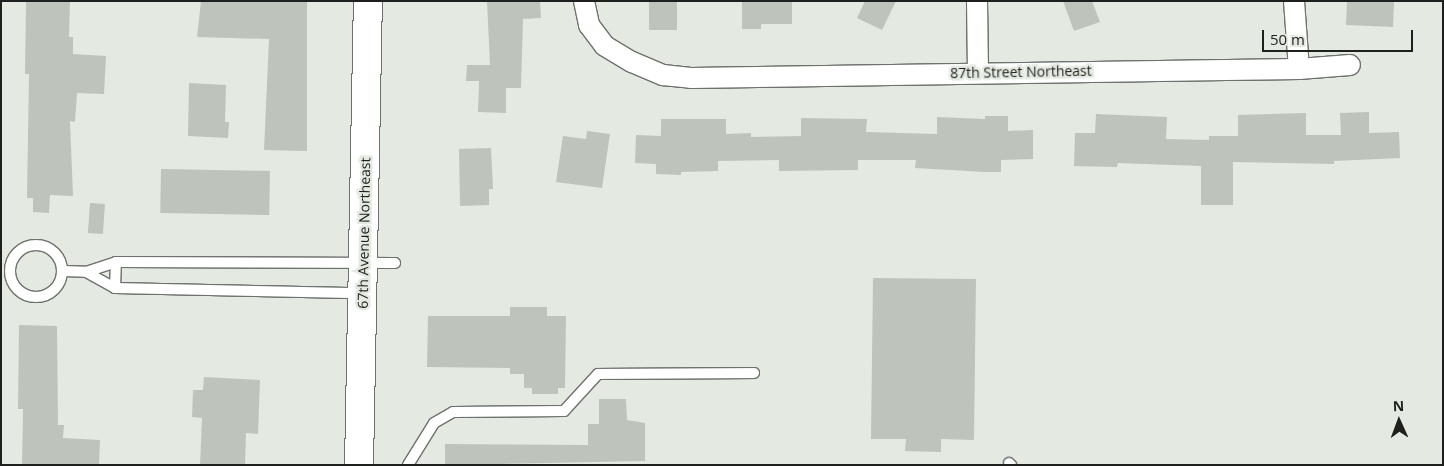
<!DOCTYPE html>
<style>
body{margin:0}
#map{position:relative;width:1444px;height:466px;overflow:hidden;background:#e4eae2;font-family:"Open Sans",sans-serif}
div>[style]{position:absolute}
.building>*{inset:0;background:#bec3bc;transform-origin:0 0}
.roads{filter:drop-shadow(1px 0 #6d726c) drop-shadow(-1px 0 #6d726c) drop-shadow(0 1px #6d726c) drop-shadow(0 -1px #6d726c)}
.service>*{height:10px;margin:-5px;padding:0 5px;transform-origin:5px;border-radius:5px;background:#fff}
.service>.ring{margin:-5px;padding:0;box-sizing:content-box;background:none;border:10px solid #fff;border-radius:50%}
.minor>*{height:20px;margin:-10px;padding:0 10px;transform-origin:10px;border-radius:10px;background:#fff}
.secondary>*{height:28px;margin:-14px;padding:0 14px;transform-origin:14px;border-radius:14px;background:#fff}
span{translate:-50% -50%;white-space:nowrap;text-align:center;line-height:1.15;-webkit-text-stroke:5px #e4eae2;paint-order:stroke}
.street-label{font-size:14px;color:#1e201d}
.frame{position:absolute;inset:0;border:2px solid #1e201d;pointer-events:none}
.north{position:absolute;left:1374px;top:396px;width:50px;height:50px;-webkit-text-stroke:4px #e4eae2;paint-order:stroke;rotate:358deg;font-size:14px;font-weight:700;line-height:20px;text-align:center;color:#1e201d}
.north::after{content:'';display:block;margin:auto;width:18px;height:22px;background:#1e201d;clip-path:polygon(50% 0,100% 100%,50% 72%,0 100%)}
.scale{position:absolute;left:1262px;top:30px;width:151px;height:22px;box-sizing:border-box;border:2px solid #1e201d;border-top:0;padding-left:6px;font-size:15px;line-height:18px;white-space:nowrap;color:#1e201d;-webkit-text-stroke:4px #e4eae2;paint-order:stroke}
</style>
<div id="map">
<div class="building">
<div style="clip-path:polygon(70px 1px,69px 37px,73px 37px,73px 54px,106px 56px,104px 94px,77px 93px,75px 122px,70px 121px,73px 196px,50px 195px,49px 213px,33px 212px,33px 198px,27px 198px,29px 74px,25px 74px,26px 2px)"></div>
<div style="clip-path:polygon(201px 1px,307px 1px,307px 151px,264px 150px,269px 39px,197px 37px)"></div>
<div style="clip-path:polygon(487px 1px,540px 1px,541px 18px,523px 19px,521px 88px,506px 88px,506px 113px,478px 112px,479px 81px,466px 81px,467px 65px,490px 65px)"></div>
<div style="left:649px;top:1px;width:28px;height:29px"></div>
<div style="clip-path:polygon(742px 1px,792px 1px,792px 24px,761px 24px,761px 29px,742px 29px)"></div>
<div style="clip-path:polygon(865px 1px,896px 1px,882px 30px,857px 18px)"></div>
<div style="clip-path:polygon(1063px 1px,1092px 1px,1100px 22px,1074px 31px)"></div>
<div style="clip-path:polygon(1368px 1px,1394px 1px,1393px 27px,1346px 25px,1347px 2px)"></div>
<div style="clip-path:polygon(189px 83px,226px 85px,225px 122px,229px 122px,228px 138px,188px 136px)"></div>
<div style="clip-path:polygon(1369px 112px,1369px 133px,1399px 132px,1400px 158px,1334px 161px,1334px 164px,1233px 162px,1233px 205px,1201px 205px,1201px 166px,1118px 163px,1117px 167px,1074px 166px,1075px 133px,1095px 133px,1096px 114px,1167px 117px,1166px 139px,1209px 140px,1209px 136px,1238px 136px,1238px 115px,1306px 113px,1306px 135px,1341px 135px,1340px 113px)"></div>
<div style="clip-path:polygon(985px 116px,1008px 116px,1008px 131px,1033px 130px,1033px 159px,1001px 160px,1001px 172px,985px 172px,915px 168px,916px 160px,858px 160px,858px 170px,779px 171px,779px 160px,718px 161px,718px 171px,681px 172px,681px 175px,656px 174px,656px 164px,635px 163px,636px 135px,661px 136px,661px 119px,726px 119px,726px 134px,751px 133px,751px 137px,801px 136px,801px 118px,867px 119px,866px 132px,937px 134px,937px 117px,985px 119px)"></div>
<div style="clip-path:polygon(587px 131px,610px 134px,602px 188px,556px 182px,563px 136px,586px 139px)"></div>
<div style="clip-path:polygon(491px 148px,493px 189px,489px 189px,489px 205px,460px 206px,459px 149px)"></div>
<div style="left:161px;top:169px;width:109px;height:44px;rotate:1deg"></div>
<div style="left:90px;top:203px;width:15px;height:30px;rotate:4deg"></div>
<div style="clip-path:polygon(873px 278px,976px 279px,974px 440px,941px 439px,941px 452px,905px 451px,906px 439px,871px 439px)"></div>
<div style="clip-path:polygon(510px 307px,547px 307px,547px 316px,566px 316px,565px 388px,558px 388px,558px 394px,532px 394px,532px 388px,524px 388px,524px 374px,510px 374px,510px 368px,427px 367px,428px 316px,510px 316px)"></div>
<div style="clip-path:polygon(19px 325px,57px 326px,58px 425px,64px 425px,63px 438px,100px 440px,99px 465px,22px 465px,23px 409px,18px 409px)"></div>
<div style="clip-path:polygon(204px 377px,260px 380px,258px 434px,246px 433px,245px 465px,200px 465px,202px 418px,192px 417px,193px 390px,203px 390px)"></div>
<div style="clip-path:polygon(599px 399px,626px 399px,627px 420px,645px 423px,645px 461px,445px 465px,445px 444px,588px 445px,588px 424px,599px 424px)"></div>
</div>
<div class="roads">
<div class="service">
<div class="ring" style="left:10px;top:245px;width:42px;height:42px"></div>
<div style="left:63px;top:271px;width:23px;rotate:2deg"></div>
<div style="left:86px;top:272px;width:32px;rotate:-18deg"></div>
<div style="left:116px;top:262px;width:279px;rotate:0.2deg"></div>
<div style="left:86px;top:272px;width:33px;rotate:29deg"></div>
<div style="left:115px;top:288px;width:246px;rotate:1.2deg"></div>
<div style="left:115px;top:288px;width:26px;rotate:-88deg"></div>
<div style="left:1009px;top:463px;width:3px;rotate:45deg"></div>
<div style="left:408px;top:465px;width:49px;rotate:-58.2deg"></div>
<div style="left:434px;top:423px;width:22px;rotate:-30deg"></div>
<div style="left:453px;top:412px;width:111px;rotate:-0.5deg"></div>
<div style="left:564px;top:411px;width:50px;rotate:-47.4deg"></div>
<div style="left:598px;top:374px;width:156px;rotate:-0.4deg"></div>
</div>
<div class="minor">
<div style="left:584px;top:1px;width:25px;rotate:78deg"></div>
<div style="left:589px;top:25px;width:26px;rotate:53deg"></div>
<div style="left:605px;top:46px;width:31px;rotate:31deg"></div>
<div style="left:632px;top:62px;width:34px;rotate:23deg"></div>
<div style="left:663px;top:75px;width:28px;rotate:6deg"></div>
<div style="left:691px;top:78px;width:608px;rotate:-0.85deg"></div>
<div style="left:1299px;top:69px;width:51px;rotate:-4.5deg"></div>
<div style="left:977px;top:1px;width:72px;rotate:89.2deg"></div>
<div style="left:1294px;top:1px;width:68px;rotate:85.8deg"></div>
</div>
<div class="secondary">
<div style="left:359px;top:465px;width:464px;rotate:-88.9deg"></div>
</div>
</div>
<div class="street-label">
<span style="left:1021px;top:72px;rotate:-1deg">87th Street Northeast</span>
<span style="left:364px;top:233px;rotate:-89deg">67th Avenue Northeast</span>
</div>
<div class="frame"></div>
<div class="north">N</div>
<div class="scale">50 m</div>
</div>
